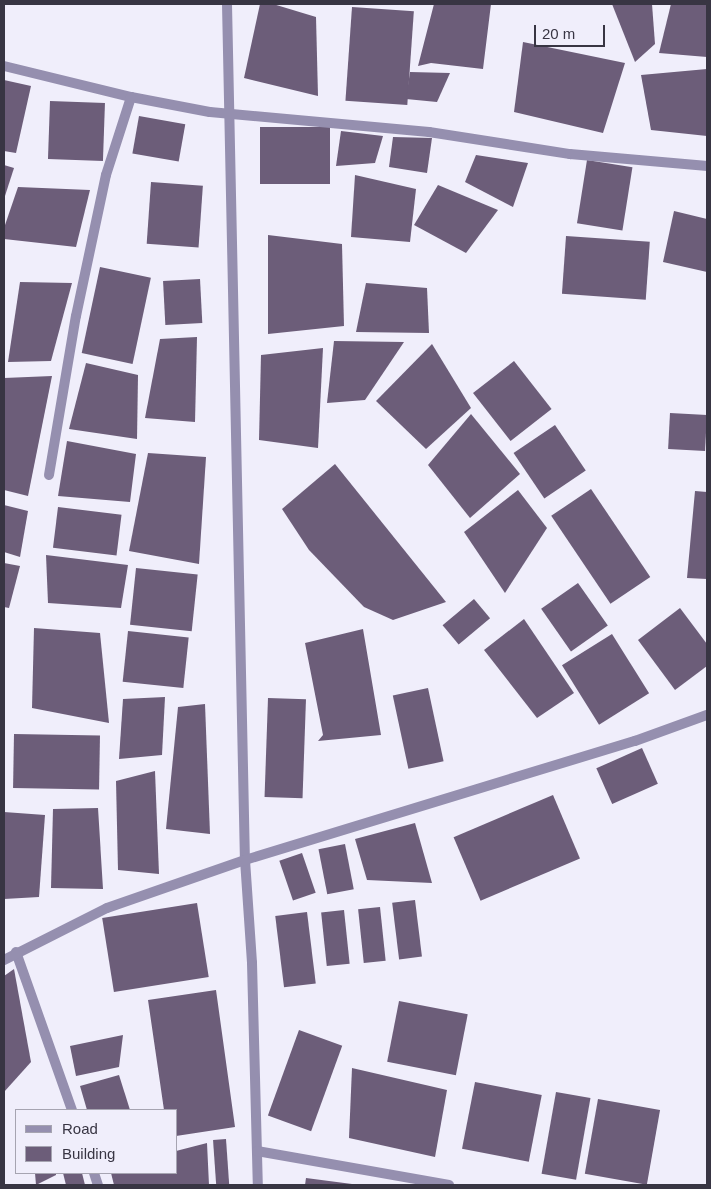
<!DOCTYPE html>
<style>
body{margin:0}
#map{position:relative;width:711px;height:1189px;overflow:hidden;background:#f0eefb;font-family:Helvetica,sans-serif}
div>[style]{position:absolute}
.building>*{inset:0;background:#6c5d79;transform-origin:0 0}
.minor>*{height:10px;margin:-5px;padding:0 5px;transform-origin:5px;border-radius:5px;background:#958faf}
span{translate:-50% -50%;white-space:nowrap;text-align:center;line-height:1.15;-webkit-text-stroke:5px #f0eefb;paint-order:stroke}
.frame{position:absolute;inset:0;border:5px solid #383543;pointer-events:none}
.legend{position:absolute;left:15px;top:1109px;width:162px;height:65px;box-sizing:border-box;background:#f0eefb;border:1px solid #a6a4b1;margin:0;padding:6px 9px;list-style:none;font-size:15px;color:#383543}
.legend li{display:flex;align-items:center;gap:10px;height:25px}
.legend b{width:25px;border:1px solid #a6a4b1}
.scale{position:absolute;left:534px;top:25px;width:71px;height:22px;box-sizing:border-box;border:2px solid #383543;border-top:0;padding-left:6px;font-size:15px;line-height:18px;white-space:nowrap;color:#383543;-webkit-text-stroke:4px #f0eefb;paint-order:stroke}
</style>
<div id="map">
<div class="building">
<div style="clip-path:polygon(260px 4px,273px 4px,316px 17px,318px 96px,244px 78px)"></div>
<div style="clip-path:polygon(434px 4px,491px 4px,483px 69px,431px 63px,418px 66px)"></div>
<div style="clip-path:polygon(612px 4px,652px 4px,655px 44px,635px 62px)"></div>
<div style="clip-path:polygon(671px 4px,707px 4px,707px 57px,659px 53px)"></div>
<div style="left:352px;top:7px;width:62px;height:94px;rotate:4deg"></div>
<div style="clip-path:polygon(523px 42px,625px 63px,603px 133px,514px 112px)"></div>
<div style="clip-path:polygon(707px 69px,707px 136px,651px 130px,641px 75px)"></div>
<div style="clip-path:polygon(410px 72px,450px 73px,437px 102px,406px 99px)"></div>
<div style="clip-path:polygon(4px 80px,31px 86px,16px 153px,4px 151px)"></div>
<div style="left:50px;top:101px;width:55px;height:58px;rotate:2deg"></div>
<div style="left:139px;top:116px;width:47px;height:38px;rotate:10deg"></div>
<div style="left:260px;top:127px;width:70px;height:57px"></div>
<div style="clip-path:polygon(341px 131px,383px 136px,375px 163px,336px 166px)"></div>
<div style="clip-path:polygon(393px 137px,432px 138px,427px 173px,389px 167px)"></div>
<div style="clip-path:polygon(476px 155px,528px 163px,513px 207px,465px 182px)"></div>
<div style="left:587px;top:160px;width:46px;height:64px;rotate:9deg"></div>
<div style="clip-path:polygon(4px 165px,14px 168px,4px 199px)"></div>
<div style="clip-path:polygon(355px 175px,416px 189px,410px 242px,351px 237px)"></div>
<div style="left:151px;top:182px;width:52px;height:62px;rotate:4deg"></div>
<div style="clip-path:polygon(438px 185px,498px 210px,466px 253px,414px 225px)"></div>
<div style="clip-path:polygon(18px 187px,90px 190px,76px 247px,4px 239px,4px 228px)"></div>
<div style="clip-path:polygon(674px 211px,707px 219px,707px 272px,663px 262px)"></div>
<div style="clip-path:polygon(268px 235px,342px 244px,344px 326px,268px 334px)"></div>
<div style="left:566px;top:236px;width:84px;height:58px;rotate:4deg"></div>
<div style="left:100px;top:267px;width:52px;height:88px;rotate:12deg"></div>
<div style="left:200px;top:279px;width:44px;height:37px;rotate:87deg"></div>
<div style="clip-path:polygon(20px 282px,72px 283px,51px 361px,8px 362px)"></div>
<div style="clip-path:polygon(366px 283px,427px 288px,429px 333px,356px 332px)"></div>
<div style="clip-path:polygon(197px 337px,195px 422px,145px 418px,160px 339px)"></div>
<div style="clip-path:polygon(334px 341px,404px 342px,365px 400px,327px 403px)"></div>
<div style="clip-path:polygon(432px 344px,471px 408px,426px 449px,376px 401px)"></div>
<div style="clip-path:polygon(323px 348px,318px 448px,259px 440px,261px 355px)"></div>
<div style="left:514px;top:361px;width:61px;height:52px;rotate:52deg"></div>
<div style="clip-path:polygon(86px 363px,138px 375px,137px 439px,69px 429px)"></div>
<div style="clip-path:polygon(52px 376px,28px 496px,4px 490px,4px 378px)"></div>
<div style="left:670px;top:413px;width:37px;height:36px;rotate:3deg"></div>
<div style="clip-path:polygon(471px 414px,520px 474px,470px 518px,428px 465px)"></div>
<div style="left:555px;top:425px;width:55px;height:50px;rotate:56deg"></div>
<div style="clip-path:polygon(67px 441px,136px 454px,130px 502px,58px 496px)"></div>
<div style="clip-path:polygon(148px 453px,206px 457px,199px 564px,129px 551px)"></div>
<div style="clip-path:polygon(335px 464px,446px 602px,393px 620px,364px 607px,309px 550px,282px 509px)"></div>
<div style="left:591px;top:489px;width:106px;height:48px;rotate:56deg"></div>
<div style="clip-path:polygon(518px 490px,547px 528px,505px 593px,464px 532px)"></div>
<div style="clip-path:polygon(695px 491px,707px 492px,707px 579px,687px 578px)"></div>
<div style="clip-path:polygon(4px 505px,28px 511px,20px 557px,4px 552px)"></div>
<div style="left:58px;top:507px;width:64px;height:41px;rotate:7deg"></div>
<div style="clip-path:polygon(46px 555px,128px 565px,121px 608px,48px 603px)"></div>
<div style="clip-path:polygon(4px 563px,20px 566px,9px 608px,4px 607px)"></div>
<div style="left:136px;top:568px;width:62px;height:57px;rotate:6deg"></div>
<div style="left:578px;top:583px;width:52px;height:45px;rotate:55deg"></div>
<div style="left:474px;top:599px;width:25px;height:41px;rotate:50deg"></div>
<div style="clip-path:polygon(680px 608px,707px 644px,707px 666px,675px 690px,638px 640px)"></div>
<div style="clip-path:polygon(524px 619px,574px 693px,537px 718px,484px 650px)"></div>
<div style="clip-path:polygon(34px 628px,100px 633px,109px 723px,32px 708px)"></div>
<div style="clip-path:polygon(363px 629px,381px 735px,318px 741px,323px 735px,305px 643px)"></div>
<div style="left:128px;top:631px;width:61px;height:51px;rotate:6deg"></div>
<div style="left:612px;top:634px;width:70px;height:59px;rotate:58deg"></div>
<div style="left:428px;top:688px;width:75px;height:36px;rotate:78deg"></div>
<div style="clip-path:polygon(165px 697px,162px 755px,119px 759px,123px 699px)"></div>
<div style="left:268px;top:698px;width:38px;height:99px;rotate:2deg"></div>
<div style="clip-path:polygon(205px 704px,210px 834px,166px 829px,178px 707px)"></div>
<div style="left:14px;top:734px;width:86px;height:54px;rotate:1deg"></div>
<div style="left:642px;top:748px;width:39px;height:50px;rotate:66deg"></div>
<div style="clip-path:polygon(155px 771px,159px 874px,118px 870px,116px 781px)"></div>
<div style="left:553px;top:795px;width:69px;height:108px;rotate:67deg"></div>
<div style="clip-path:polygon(98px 808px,103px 889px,51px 888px,53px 809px)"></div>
<div style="clip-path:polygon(4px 812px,45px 815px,39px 897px,4px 899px)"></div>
<div style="clip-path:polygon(415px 823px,432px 883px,367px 880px,355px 839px)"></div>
<div style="left:345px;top:844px;width:46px;height:27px;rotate:79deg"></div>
<div style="left:302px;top:853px;width:42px;height:24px;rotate:71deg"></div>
<div style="left:415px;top:900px;width:57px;height:23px;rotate:83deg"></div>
<div style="left:197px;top:903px;width:75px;height:96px;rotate:81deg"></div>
<div style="left:380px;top:907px;width:54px;height:22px;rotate:84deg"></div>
<div style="left:344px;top:910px;width:54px;height:23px;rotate:84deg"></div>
<div style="left:307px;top:912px;width:72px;height:32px;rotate:83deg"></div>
<div style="clip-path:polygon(14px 969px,31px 1062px,4px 1092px,4px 976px)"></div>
<div style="clip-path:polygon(216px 990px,235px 1127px,176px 1136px,176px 1110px,164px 1110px,148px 1000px)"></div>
<div style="left:399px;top:1001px;width:70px;height:62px;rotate:11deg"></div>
<div style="left:299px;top:1030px;width:46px;height:91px;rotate:20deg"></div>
<div style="clip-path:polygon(123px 1035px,119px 1067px,76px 1076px,70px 1046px)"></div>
<div style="clip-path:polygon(352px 1068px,447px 1090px,435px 1157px,349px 1138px)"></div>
<div style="clip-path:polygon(119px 1075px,130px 1110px,87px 1110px,80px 1086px)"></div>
<div style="left:475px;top:1082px;width:68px;height:68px;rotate:11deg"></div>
<div style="left:556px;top:1092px;width:35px;height:83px;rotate:10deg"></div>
<div style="left:598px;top:1099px;width:63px;height:76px;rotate:10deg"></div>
<div style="left:226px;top:1139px;width:46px;height:13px;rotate:86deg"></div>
<div style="clip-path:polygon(207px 1143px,209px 1185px,114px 1185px,111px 1173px,176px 1173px,176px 1151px)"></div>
<div style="clip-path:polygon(35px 1173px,56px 1173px,56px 1175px,36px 1185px)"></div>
<div style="clip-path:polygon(63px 1173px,82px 1173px,85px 1185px,66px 1185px)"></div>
<div style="clip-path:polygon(306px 1178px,352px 1184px,352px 1185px,305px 1185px)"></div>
</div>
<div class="minor">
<div style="left:227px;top:4px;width:856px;rotate:88.8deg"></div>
<div style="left:245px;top:860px;width:103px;rotate:86.1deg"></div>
<div style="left:252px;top:963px;width:222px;rotate:88.5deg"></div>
<div style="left:4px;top:66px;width:131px;rotate:13.7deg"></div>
<div style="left:131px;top:97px;width:80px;rotate:10.8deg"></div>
<div style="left:210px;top:112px;width:220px;rotate:5.2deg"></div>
<div style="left:429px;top:132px;width:143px;rotate:8.9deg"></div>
<div style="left:570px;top:154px;width:138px;rotate:5deg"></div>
<div style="left:49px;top:475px;width:161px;rotate:-80.4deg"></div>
<div style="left:76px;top:316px;width:144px;rotate:-78deg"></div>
<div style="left:106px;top:175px;width:82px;rotate:-72.2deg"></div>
<div style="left:16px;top:952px;width:168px;rotate:70.5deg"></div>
<div style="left:4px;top:960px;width:115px;rotate:-26.8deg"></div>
<div style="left:107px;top:908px;width:146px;rotate:-19.2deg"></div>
<div style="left:245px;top:860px;width:408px;rotate:-17deg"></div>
<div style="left:635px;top:741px;width:77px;rotate:-19.9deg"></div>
<div style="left:257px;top:1151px;width:195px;rotate:10deg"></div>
<div style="left:94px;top:1173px;width:13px;rotate:72deg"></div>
</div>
<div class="frame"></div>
<ul class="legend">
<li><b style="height:6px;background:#958faf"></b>Road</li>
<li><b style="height:14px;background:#6c5d79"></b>Building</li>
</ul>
<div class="scale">20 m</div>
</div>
